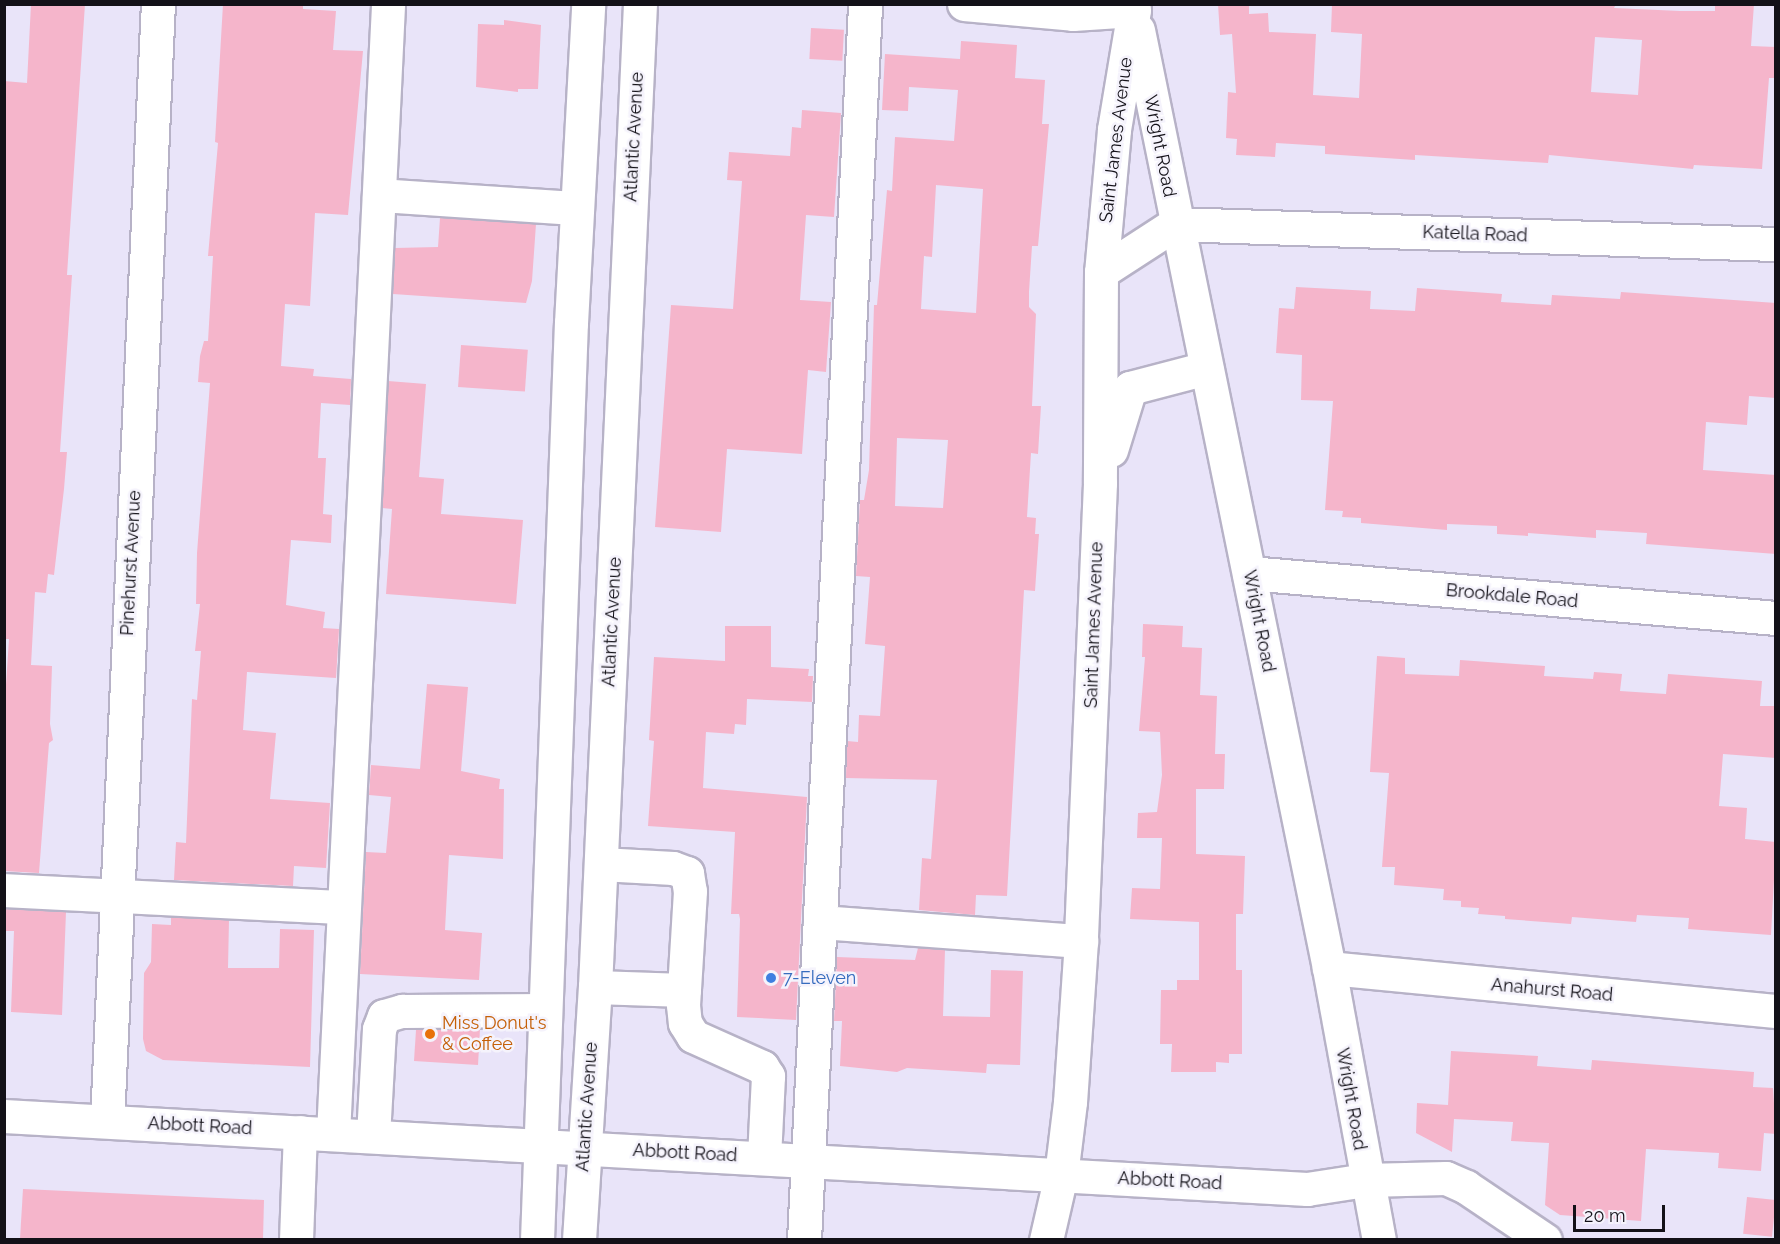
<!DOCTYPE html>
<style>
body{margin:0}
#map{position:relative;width:1780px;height:1244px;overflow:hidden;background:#e9e4f9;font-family:Raleway,sans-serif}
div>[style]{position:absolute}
.building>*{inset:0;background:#f5b5cb;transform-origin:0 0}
.roads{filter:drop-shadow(2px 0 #b7b2c7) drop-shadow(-2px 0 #b7b2c7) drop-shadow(0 2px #b7b2c7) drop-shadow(0 -2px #b7b2c7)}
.minor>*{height:33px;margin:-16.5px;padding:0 16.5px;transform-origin:16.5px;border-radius:16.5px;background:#fff}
.major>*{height:33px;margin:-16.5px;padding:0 16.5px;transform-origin:16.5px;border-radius:16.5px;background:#fff}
.highway>*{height:33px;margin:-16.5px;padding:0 16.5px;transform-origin:16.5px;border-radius:16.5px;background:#fff}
.dots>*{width:16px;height:16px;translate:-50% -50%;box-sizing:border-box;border:3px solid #f5f3fc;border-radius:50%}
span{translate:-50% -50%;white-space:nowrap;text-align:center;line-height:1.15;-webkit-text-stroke:5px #f5f3fc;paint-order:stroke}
.street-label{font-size:18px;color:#131118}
.shop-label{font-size:18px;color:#366cbe}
.left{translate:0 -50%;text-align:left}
.food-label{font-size:18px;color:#c56008}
.frame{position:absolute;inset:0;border:6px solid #131118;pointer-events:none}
.scale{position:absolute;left:1573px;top:1205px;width:92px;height:27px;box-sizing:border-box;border:3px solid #131118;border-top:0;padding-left:8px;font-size:18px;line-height:21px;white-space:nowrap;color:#131118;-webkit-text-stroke:4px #f5f3fc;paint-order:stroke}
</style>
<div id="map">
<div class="building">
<div style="clip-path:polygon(31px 4px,85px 4px,67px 275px,72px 275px,60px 452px,67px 452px,64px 489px,54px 575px,48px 574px,46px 593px,35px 592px,31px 665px,52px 666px,50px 724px,53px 740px,49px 743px,39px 873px,4px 871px,4px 715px,9px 639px,4px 639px,4px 81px,27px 83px)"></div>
<div style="clip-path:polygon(223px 4px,303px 4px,303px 9px,336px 11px,333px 50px,363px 51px,348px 215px,315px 213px,310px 306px,285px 304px,281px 366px,314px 369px,313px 376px,351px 379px,350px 405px,321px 403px,318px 458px,326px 458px,323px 514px,332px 515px,331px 543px,291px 540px,286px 605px,325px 612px,323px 628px,339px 629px,336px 678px,247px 672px,243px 730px,276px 733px,270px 799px,330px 803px,326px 868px,294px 866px,293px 886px,174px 880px,176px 842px,186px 843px,192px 699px,197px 700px,201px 651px,195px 651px,200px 604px,196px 604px,197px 553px,210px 383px,198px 382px,200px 356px,204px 341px,208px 341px,213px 256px,208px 256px,218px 143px,215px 142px)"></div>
<div style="clip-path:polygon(evenodd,1218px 4px,1249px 4px,1249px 14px,1268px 13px,1269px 32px,1316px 34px,1313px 95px,1359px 98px,1362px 34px,1331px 32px,1332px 4px,1616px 4px,1614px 8px,1680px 11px,1715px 11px,1715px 4px,1754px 4px,1751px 46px,1776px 47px,1776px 78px,1769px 78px,1762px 169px,1694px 165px,1693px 169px,1549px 155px,1548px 163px,1415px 155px,1415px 160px,1325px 154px,1325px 146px,1276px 143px,1275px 157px,1236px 155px,1237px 139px,1226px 138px,1228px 92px,1236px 93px,1232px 34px,1220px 35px,1218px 4px,1595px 37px,1642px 40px,1638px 95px,1591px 92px,1595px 37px)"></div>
<div style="clip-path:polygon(504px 20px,541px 25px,538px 89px,518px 89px,518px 92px,476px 87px,478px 24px,504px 25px)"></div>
<div style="left:811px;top:28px;width:33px;height:31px;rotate:3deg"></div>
<div style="clip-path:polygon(evenodd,961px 41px,1017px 45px,1015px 78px,1045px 80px,1042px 124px,1049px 124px,1038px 246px,1032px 246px,1029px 292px,1029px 307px,1036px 314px,1032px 406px,1041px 406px,1038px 454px,1031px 453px,1027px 517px,1036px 518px,1035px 534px,1039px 534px,1035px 591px,1024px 590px,1007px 896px,976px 895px,975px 915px,919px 910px,922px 858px,931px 859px,937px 780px,846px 778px,847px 741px,858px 742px,859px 715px,880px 716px,885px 646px,865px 644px,870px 577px,856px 576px,860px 500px,864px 500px,869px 470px,874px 305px,877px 305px,887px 190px,892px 191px,895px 137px,954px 141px,958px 90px,909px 87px,908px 111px,882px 110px,885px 54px,960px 59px,961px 41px,936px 185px,983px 189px,976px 313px,921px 309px,924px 256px,932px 257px,936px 185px,961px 41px,897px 438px,948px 440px,943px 508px,895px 506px,897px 438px)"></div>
<div style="clip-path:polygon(802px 110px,841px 113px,834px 217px,806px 215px,800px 300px,831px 302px,826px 372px,808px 370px,802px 454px,727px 449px,721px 532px,655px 527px,671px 305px,733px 309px,742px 181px,727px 180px,729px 152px,790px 156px,792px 127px,801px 128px)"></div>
<div style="clip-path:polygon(440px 218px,536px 224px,532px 281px,526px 303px,393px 294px,395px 248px,438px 247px)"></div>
<div style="clip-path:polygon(1296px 287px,1371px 291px,1370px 309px,1415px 311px,1417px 288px,1502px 294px,1501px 302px,1551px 305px,1552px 295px,1620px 299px,1621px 292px,1776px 303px,1776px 398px,1749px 396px,1747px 425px,1706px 422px,1703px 470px,1776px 475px,1776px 554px,1646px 544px,1647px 533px,1596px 530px,1596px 538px,1528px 533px,1528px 536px,1497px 534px,1497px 526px,1447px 524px,1447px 530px,1361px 523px,1361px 518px,1342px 517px,1343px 511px,1325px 510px,1333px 401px,1301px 400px,1302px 355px,1276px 353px,1279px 308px,1294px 309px)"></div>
<div style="left:461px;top:345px;width:67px;height:42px;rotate:4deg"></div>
<div style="clip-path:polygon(388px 381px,426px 384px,419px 477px,444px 479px,441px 514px,523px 520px,516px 604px,386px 594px,392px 509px,382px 508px)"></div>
<div style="clip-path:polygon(1143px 624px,1183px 626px,1182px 647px,1202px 648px,1200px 695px,1217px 696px,1215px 754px,1225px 754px,1224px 789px,1196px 789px,1196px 854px,1245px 856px,1243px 914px,1236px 914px,1236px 970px,1242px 970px,1242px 1054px,1229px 1054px,1229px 1063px,1216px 1062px,1216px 1072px,1171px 1072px,1172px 1044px,1160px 1044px,1161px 990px,1177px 990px,1177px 980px,1199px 980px,1199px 922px,1130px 919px,1132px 888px,1160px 889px,1162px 838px,1137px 838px,1138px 813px,1157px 812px,1162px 775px,1160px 732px,1139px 731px,1145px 657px,1142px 657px)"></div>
<div style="clip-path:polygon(725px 626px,771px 626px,771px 667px,809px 669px,808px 676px,813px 676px,812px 702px,747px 699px,746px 725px,735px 724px,734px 734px,706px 732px,703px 788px,807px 797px,796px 1020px,737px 1017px,740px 919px,739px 914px,731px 914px,735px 832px,648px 826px,654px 741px,649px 740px,654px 657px,725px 661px)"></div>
<div style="clip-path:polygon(1377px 656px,1405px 658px,1405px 674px,1459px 676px,1460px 660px,1545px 666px,1544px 676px,1593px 679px,1594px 672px,1622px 674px,1620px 691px,1666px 694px,1668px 674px,1762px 681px,1760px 706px,1776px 706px,1776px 758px,1723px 754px,1719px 806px,1747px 808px,1745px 839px,1776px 842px,1771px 935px,1688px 929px,1689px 918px,1637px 915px,1636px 922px,1572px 917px,1571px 924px,1505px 919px,1505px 916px,1478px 914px,1479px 908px,1461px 907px,1461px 901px,1443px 900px,1444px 889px,1394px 885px,1395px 867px,1382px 867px,1389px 773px,1370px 772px)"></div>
<div style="clip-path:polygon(427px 684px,468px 687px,461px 771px,500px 779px,499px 789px,504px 789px,503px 859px,449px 855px,445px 930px,482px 933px,479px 980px,360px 974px,366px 852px,386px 853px,391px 797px,369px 795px,371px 765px,420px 769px)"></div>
<div style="clip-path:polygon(4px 909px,66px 912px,62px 1015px,11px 1012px,14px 931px,4px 931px)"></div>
<div style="clip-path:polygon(171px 917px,229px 920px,228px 968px,279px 968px,280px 929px,314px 930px,310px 1067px,163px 1060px,146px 1051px,143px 1039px,144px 973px,151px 962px,152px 924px,171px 925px)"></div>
<div style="clip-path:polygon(918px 948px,945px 950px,943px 1016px,990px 1017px,991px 970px,1023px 971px,1020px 1065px,987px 1064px,986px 1073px,907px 1068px,897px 1072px,840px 1066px,842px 1021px,834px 1021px,837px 957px,915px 960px)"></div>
<div style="clip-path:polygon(480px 1029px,478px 1065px,414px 1061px,416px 1030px)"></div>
<div style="clip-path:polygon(1451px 1051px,1538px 1056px,1537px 1066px,1591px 1070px,1592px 1060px,1754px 1072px,1753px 1087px,1773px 1088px,1776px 1134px,1764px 1133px,1761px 1171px,1718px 1168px,1719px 1153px,1646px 1149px,1641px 1221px,1560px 1215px,1545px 1205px,1549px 1143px,1511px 1141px,1513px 1122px,1454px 1119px,1452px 1152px,1416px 1133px,1417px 1103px,1448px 1105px)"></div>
<div style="clip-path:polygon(23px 1189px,264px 1200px,263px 1239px,20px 1239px)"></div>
<div style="left:1747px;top:1197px;width:29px;height:37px;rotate:6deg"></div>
</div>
<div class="roads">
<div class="minor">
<div style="left:964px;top:4px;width:109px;rotate:5.2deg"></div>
<div style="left:1073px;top:14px;width:61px;rotate:-3.8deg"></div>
<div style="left:1134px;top:10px;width:122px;rotate:99.5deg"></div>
<div style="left:1114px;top:130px;width:143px;rotate:95.2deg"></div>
<div style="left:1101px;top:272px;width:211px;rotate:90.3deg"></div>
<div style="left:1100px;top:483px;width:458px;rotate:92.4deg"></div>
<div style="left:1081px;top:941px;width:161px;rotate:93.9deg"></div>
<div style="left:1070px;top:1102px;width:74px;rotate:97deg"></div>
<div style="left:1061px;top:1175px;width:67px;rotate:103deg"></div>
<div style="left:1138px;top:30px;width:957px;rotate:78.49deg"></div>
<div style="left:1329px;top:968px;width:277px;rotate:79.6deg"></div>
<div style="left:379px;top:195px;width:198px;rotate:3.8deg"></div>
<div style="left:1101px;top:272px;width:88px;rotate:-33deg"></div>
<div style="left:1175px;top:224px;width:601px;rotate:1.91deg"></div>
<div style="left:1111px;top:450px;width:65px;rotate:-73deg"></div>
<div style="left:1130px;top:388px;width:79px;rotate:-14.7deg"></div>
<div style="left:1249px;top:573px;width:529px;rotate:4.88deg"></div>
<div style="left:601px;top:864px;width:72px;rotate:3.2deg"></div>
<div style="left:673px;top:868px;width:15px;rotate:20deg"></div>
<div style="left:687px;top:873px;width:18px;rotate:81deg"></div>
<div style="left:690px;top:891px;width:114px;rotate:93.5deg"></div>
<div style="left:683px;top:1005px;width:18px;rotate:84deg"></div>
<div style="left:685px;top:1023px;width:15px;rotate:58deg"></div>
<div style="left:693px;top:1036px;width:76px;rotate:24.2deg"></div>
<div style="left:762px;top:1067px;width:11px;rotate:56deg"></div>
<div style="left:768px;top:1076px;width:82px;rotate:92.8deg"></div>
<div style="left:4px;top:890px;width:339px;rotate:2.9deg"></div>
<div style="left:820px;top:922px;width:262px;rotate:4.2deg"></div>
<div style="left:1329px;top:968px;width:449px;rotate:5.5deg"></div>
<div style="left:595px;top:987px;width:89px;rotate:1.9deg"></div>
<div style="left:4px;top:1116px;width:1305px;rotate:3.21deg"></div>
<div style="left:1307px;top:1189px;width:59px;rotate:-8.8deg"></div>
<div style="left:107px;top:1121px;width:1118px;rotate:-87.39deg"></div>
<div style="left:333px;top:1134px;width:1131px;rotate:-87.21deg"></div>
<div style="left:373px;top:1136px;width:107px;rotate:-86.8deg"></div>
<div style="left:379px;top:1029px;width:14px;rotate:-69deg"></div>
<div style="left:384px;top:1016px;width:19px;rotate:-16deg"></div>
<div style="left:402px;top:1011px;width:143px;rotate:-0.4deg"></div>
<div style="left:296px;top:1240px;width:108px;rotate:-87.9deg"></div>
<div style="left:804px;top:1240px;width:1238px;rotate:-87.17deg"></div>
</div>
<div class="major">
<div style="left:537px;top:1240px;width:918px;rotate:-87.88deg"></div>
<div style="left:571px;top:323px;width:319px;rotate:-86.9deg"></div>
<div style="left:579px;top:1240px;width:254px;rotate:-86.4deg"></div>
<div style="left:595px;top:987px;width:984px;rotate:-87.38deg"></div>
</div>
<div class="highway">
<div style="left:1365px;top:1180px;width:81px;rotate:-1.4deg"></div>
<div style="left:1446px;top:1178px;width:22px;rotate:24deg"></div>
<div style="left:1466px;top:1187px;width:95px;rotate:33.9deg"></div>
</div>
</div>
<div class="dots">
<div style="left:771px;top:978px;background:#3f7fe0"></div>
<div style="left:430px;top:1034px;background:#e8710a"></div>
</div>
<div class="street-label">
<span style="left:634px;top:137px;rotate:-87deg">Atlantic Avenue</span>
<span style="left:1116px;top:140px;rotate:-83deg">Saint James Avenue</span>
<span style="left:1160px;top:146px;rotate:79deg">Wright Road</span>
<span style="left:1475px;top:234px;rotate:2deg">Katella Road</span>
<span style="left:131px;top:563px;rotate:-87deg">Pinehurst Avenue</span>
<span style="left:1512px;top:596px;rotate:5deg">Brookdale Road</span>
<span style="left:1259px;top:621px;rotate:79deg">Wright Road</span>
<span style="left:612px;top:622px;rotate:-87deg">Atlantic Avenue</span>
<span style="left:1094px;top:625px;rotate:-88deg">Saint James Avenue</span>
<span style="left:1552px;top:990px;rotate:5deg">Anahurst Road</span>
<span style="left:1351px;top:1099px;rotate:80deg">Wright Road</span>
<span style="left:587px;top:1107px;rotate:-86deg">Atlantic Avenue</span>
<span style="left:200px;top:1126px;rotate:3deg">Abbott Road</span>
<span style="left:685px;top:1153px;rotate:3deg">Abbott Road</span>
<span style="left:1170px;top:1181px;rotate:3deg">Abbott Road</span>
</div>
<div class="shop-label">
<span class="left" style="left:783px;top:978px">7-Eleven</span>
</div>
<div class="food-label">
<span class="left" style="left:442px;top:1034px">Miss Donut's<br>&amp; Coffee</span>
</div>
<div class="frame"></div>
<div class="scale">20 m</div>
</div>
